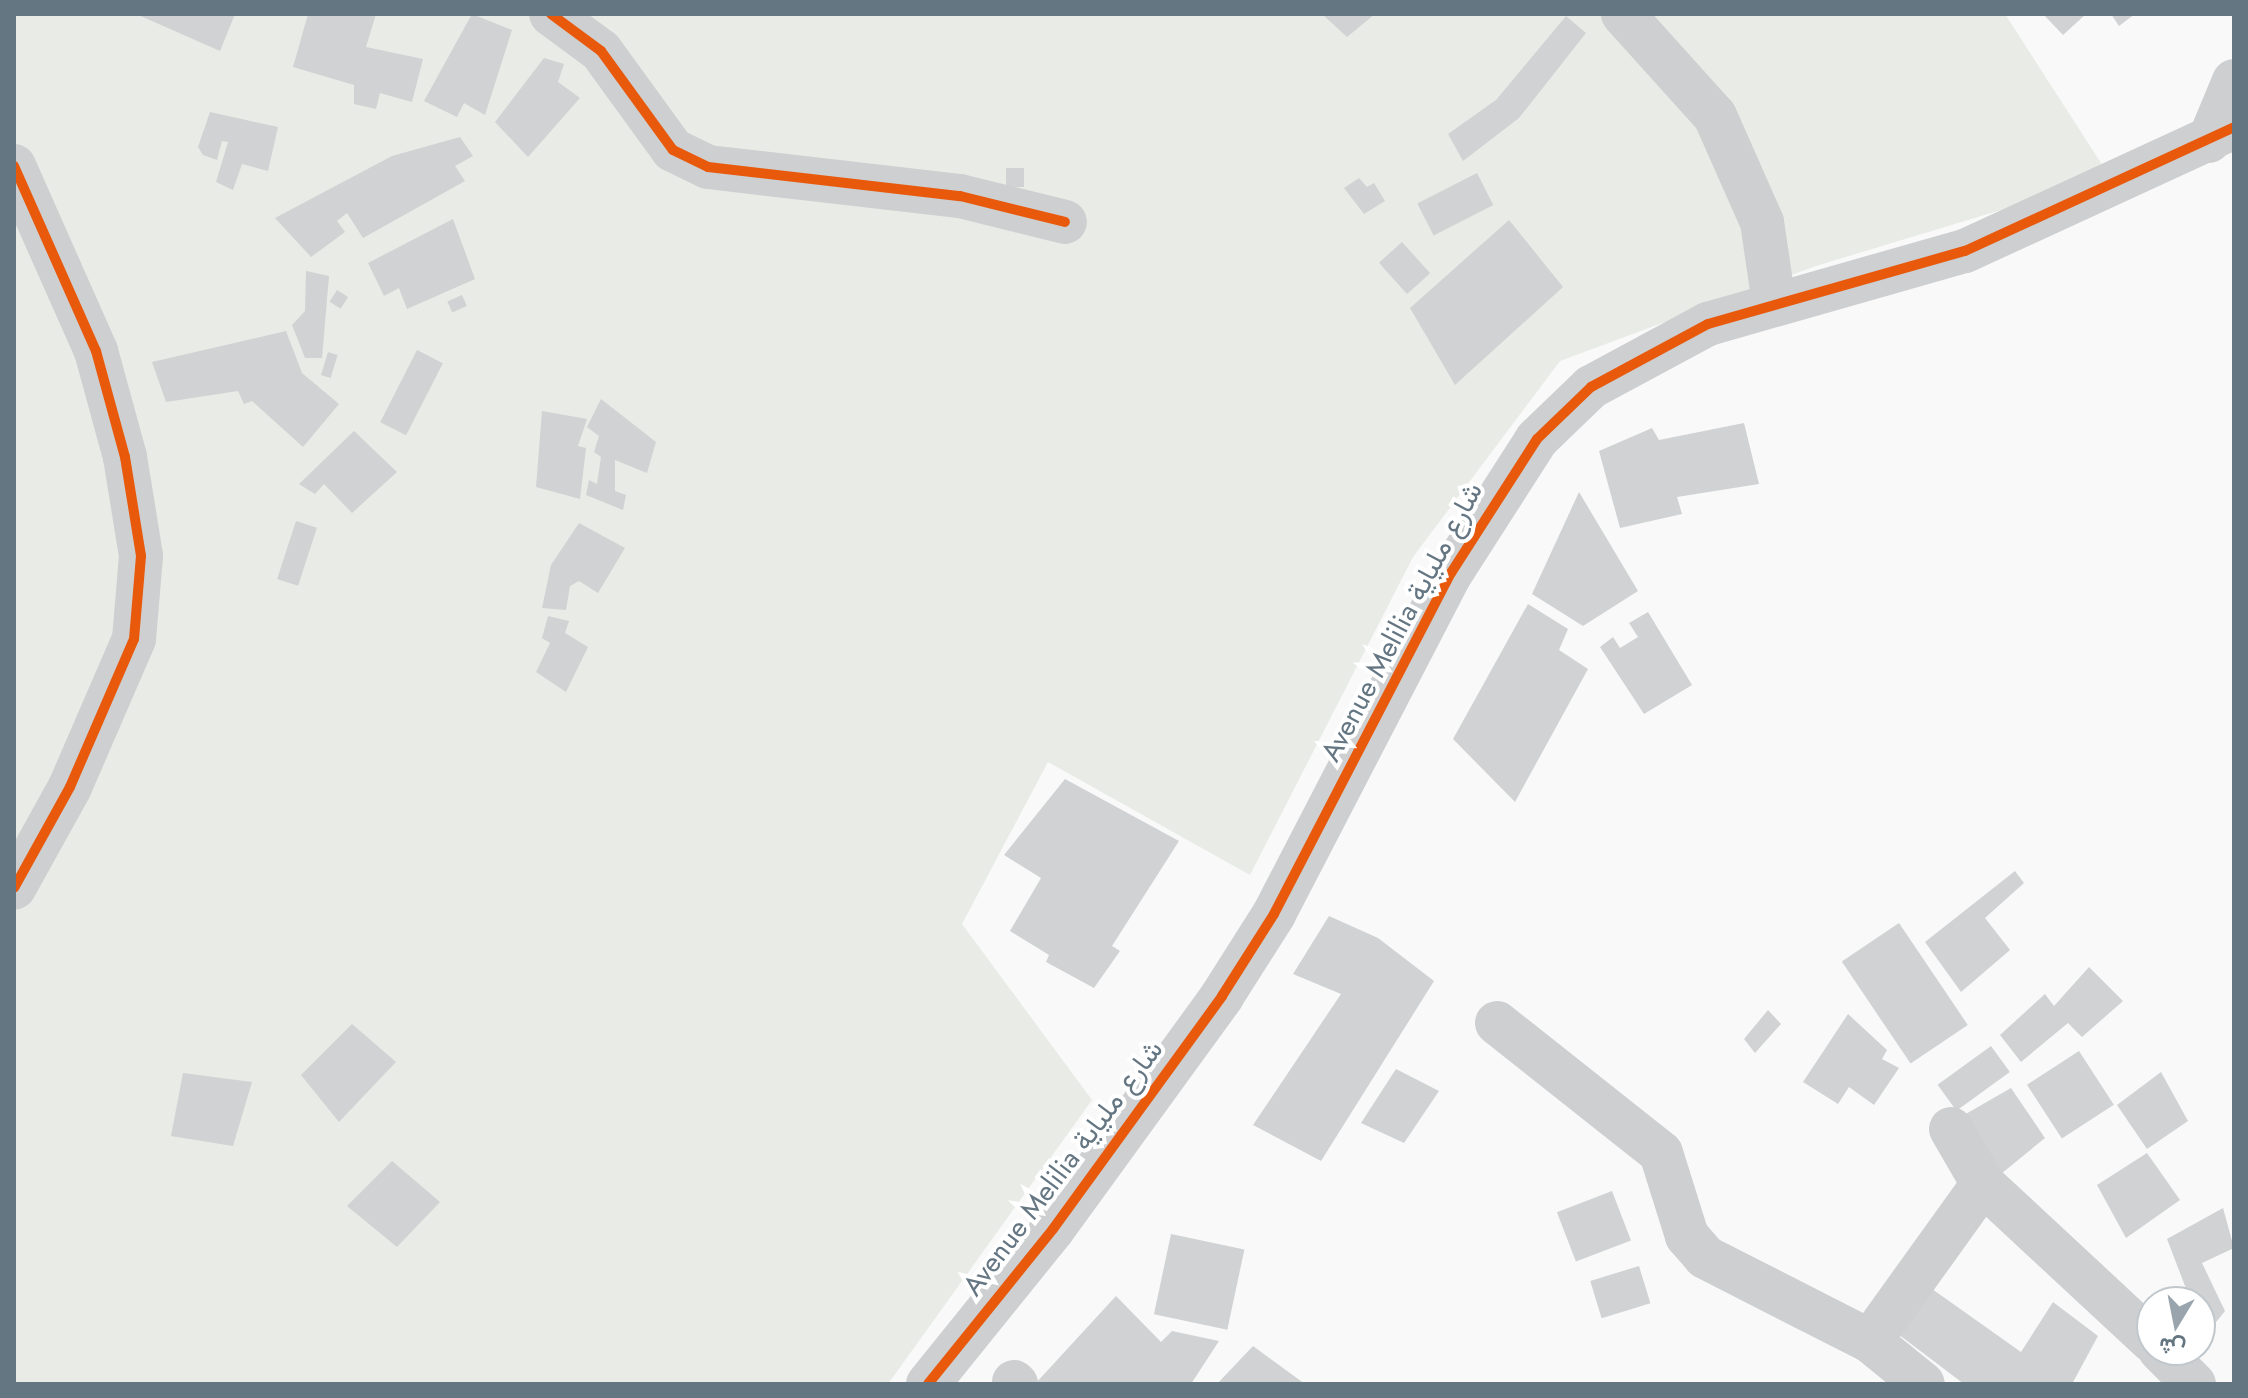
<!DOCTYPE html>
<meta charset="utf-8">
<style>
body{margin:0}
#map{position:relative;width:2248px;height:1398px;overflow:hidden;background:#f9f9f9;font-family:Jost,Vazirmatn,sans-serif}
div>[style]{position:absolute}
.green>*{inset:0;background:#e8ebe6}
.building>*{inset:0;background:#d0d2d3;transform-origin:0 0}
.minor>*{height:44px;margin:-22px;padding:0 22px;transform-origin:22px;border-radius:22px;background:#cecfd0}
.cycleway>*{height:10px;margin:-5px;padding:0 5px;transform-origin:5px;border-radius:5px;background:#e8590c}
span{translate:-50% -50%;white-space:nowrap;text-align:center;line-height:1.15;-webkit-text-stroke:8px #fff;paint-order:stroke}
.street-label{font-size:28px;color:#657683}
.frame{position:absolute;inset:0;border:16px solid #657683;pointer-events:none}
.north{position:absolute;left:2136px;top:1286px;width:80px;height:80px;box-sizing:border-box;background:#fff;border:2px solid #c1c8cd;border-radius:50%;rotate:190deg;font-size:22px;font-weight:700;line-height:32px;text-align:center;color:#657683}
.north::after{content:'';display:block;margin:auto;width:28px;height:36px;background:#99a4ac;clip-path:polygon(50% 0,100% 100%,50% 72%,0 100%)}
</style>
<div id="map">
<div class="green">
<div style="clip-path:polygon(14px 14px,2005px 14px,2110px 177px,1816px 266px,1560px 361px,1413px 557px,1250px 875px,1048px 762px,962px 924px,1092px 1100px,888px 1384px,14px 1384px)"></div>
</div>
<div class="building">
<div style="clip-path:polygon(136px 14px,235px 14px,220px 51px)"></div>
<div style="clip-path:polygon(308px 14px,376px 14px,366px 47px,423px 59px,412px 102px,380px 93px,376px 109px,354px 104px,354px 85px,293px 67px)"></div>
<div style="clip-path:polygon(472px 14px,512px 30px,485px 115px,464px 103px,457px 117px,424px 101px)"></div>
<div style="clip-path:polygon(1322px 14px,1375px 14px,1347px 37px)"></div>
<div style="clip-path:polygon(2043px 14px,2086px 14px,2063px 35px)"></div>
<div style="clip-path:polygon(2111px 14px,2135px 14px,2119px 26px)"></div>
<div style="clip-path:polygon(1566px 16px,1586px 33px,1519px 118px,1463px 161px,1448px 134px,1496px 100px)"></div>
<div style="clip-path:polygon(544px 58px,564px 64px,558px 82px,580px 98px,528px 157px,495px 122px)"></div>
<div style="clip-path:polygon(210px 112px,278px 127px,268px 171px,242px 164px,233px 190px,216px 182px,228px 142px,222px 141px,217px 160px,203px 155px,198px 147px)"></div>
<div style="clip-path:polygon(460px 137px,473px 156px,455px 166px,465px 181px,363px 238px,347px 213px,337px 221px,345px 232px,311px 257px,275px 218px,392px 156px)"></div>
<div style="left:1024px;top:168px;width:19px;height:18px;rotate:90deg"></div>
<div style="left:1477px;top:173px;width:36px;height:67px;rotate:63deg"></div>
<div style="clip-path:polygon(1359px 178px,1367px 187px,1374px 183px,1385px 201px,1364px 214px,1344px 188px)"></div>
<div style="clip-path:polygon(453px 219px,475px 279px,407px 309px,399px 288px,384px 296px,368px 263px)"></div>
<div style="clip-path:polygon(1509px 220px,1563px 287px,1455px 385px,1410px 308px)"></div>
<div style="left:1402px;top:242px;width:42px;height:31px;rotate:48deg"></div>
<div style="clip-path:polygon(306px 271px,329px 276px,322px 358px,305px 358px,292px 325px,305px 311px)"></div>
<div style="left:337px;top:290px;width:13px;height:14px;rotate:32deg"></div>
<div style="left:462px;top:295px;width:12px;height:16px;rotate:66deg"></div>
<div style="clip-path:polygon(286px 331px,302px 373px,339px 404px,303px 447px,252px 401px,244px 404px,238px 391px,166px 402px,152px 362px)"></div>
<div style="left:417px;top:350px;width:29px;height:81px;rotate:27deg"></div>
<div style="left:328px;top:352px;width:10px;height:24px;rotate:17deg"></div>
<div style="clip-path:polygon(601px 399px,656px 442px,647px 473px,615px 460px,615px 491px,626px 495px,623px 510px,586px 495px,589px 480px,597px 484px,601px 457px,594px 452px,599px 436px,587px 427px)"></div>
<div style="clip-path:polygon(542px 411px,587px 419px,578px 446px,586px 448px,580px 499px,536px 487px)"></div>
<div style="clip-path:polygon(1744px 423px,1759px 484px,1677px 497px,1682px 514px,1620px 528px,1599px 451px,1652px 428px,1659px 440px)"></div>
<div style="clip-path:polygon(354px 431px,397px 472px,352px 513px,324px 484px,315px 494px,299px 484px)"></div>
<div style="clip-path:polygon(1579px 492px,1638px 591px,1583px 626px,1532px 594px)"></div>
<div style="left:296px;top:521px;width:22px;height:61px;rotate:18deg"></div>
<div style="clip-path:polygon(579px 523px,625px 548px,598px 593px,579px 581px,570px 586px,566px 610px,542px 608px,551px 565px)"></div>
<div style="clip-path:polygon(1528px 604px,1568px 629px,1559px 650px,1588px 669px,1515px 802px,1453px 739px)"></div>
<div style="clip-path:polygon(1648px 612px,1692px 685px,1644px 714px,1600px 647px,1613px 637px,1620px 648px,1638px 637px,1629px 623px)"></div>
<div style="clip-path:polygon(548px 616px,569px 621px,565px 633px,588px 647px,566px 692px,536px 672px,550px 643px,542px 638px)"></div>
<div style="clip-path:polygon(1065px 779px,1179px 841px,1112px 946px,1120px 951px,1094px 988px,1046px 962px,1049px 955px,1010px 931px,1041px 878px,1004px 855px)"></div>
<div style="clip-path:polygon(2015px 871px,2024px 883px,1985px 918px,2010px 950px,1961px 992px,1925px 942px)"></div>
<div style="clip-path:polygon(1329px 916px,1378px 938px,1434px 981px,1321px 1161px,1253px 1125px,1341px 994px,1293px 974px)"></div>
<div style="left:1899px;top:923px;width:123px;height:69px;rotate:56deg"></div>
<div style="clip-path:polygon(2089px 967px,2123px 1001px,2082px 1037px,2068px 1023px,2021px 1062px,2000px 1035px,2045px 994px,2054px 1006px)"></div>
<div style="clip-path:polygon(1768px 1010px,1781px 1024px,1755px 1053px,1744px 1039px)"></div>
<div style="clip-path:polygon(1848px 1014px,1887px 1050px,1882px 1059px,1899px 1068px,1874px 1105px,1849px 1087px,1838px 1104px,1803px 1082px)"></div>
<div style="clip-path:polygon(352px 1024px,396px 1062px,339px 1122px,301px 1075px)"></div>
<div style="left:1991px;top:1046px;width:32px;height:66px;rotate:54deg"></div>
<div style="left:2079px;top:1051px;width:64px;height:62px;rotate:57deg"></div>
<div style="clip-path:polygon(1396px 1069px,1439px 1091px,1404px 1143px,1361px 1123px)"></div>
<div style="clip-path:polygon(2161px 1072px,2188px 1121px,2147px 1149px,2117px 1105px)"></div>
<div style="clip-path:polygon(183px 1073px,252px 1082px,233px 1146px,171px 1136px)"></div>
<div style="clip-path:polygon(2011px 1088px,2045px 1138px,1996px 1178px,1957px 1119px)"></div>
<div style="clip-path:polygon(2147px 1153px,2180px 1200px,2126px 1238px,2097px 1185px)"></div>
<div style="clip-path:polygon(392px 1161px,440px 1202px,397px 1247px,347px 1206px)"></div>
<div style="left:1612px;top:1191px;width:53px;height:59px;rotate:69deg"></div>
<div style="clip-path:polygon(2223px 1208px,2234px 1248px,2202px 1263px,2225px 1311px,2200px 1342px,2200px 1302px,2185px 1302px,2190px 1299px,2167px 1239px)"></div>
<div style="left:1171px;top:1234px;width:75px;height:82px;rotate:12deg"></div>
<div style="left:1639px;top:1266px;width:39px;height:51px;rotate:73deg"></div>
<div style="clip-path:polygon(1925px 1284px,2021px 1352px,2053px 1302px,2098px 1336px,2072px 1384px,1964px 1384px,1890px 1328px)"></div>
<div style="clip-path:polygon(2177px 1289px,2184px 1302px,2165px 1302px,2163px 1297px)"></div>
<div style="clip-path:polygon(1116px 1296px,1161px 1342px,1172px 1331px,1219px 1341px,1191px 1384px,1035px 1384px)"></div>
<div style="clip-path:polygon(1253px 1346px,1305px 1384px,1217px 1384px)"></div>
</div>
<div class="minor">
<div style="left:551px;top:14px;width:62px;rotate:36.5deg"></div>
<div style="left:601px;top:51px;width:122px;rotate:54deg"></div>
<div style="left:673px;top:150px;width:39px;rotate:26deg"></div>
<div style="left:708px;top:167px;width:254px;rotate:6.6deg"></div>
<div style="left:960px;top:196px;width:108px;rotate:13.9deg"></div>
<div style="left:1623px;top:14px;width:137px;rotate:48deg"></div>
<div style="left:1715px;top:116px;width:116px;rotate:66.1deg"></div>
<div style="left:1762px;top:222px;width:82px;rotate:81.6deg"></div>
<div style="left:2209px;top:141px;width:65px;rotate:-67.4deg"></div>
<div style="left:14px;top:166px;width:202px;rotate:66.1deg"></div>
<div style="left:96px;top:351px;width:110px;rotate:74.7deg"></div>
<div style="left:125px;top:457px;width:100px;rotate:80.8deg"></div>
<div style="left:141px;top:556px;width:83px;rotate:94.8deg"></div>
<div style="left:134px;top:639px;width:161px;rotate:113.4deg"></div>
<div style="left:70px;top:787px;width:115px;rotate:119deg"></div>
<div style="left:1497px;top:1023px;width:209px;rotate:38.4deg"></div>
<div style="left:1661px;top:1153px;width:87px;rotate:72.6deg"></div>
<div style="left:1687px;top:1236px;width:28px;rotate:49deg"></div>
<div style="left:1705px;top:1257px;width:185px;rotate:27deg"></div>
<div style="left:1870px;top:1341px;width:68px;rotate:39.1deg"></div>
<div style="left:1951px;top:1129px;width:64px;rotate:59.8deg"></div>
<div style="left:1983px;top:1184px;width:231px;rotate:42.9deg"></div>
<div style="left:1870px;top:1341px;width:193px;rotate:-54.3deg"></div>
<div style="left:2160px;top:1350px;width:48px;rotate:45deg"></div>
<div style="left:1014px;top:1382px;width:3px;rotate:45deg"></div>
<div style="left:928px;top:1384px;width:199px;rotate:-51.1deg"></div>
<div style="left:1053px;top:1229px;width:288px;rotate:-54deg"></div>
<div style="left:1222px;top:996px;width:97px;rotate:-57.6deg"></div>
<div style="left:1274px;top:914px;width:384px;rotate:-62.6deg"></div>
<div style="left:1451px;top:573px;width:159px;rotate:-57.3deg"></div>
<div style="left:1537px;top:439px;width:75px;rotate:-43.9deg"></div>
<div style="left:1591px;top:387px;width:133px;rotate:-28.3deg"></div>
<div style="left:1708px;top:324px;width:267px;rotate:-15.9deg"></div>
<div style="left:1965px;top:251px;width:296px;rotate:-24.7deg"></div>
</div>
<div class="cycleway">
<div style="left:551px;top:14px;width:62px;rotate:36.5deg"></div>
<div style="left:601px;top:51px;width:122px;rotate:54deg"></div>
<div style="left:673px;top:150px;width:39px;rotate:26deg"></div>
<div style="left:708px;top:167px;width:254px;rotate:6.6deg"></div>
<div style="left:960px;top:196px;width:108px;rotate:13.9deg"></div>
<div style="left:14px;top:166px;width:202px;rotate:66.1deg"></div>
<div style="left:96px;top:351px;width:110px;rotate:74.7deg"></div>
<div style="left:125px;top:457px;width:100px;rotate:80.8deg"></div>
<div style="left:141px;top:556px;width:83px;rotate:94.8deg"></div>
<div style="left:134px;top:639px;width:161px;rotate:113.4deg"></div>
<div style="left:70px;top:787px;width:115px;rotate:119deg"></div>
<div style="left:928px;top:1384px;width:199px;rotate:-51.1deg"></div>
<div style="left:1053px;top:1229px;width:288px;rotate:-54deg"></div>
<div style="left:1222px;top:996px;width:97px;rotate:-57.6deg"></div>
<div style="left:1274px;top:914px;width:384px;rotate:-62.6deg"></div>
<div style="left:1451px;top:573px;width:159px;rotate:-57.3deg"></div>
<div style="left:1537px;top:439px;width:75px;rotate:-43.9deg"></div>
<div style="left:1591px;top:387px;width:133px;rotate:-28.3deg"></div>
<div style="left:1708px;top:324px;width:267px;rotate:-15.9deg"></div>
<div style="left:1965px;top:251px;width:296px;rotate:-24.7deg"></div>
</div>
<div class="street-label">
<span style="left:1402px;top:622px;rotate:-62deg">Avenue Melilia شارع ملياية</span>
<span style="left:1063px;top:1168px;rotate:-53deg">Avenue Melilia شارع ملياية</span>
</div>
<div class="frame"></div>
<div class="north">ش</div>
</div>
